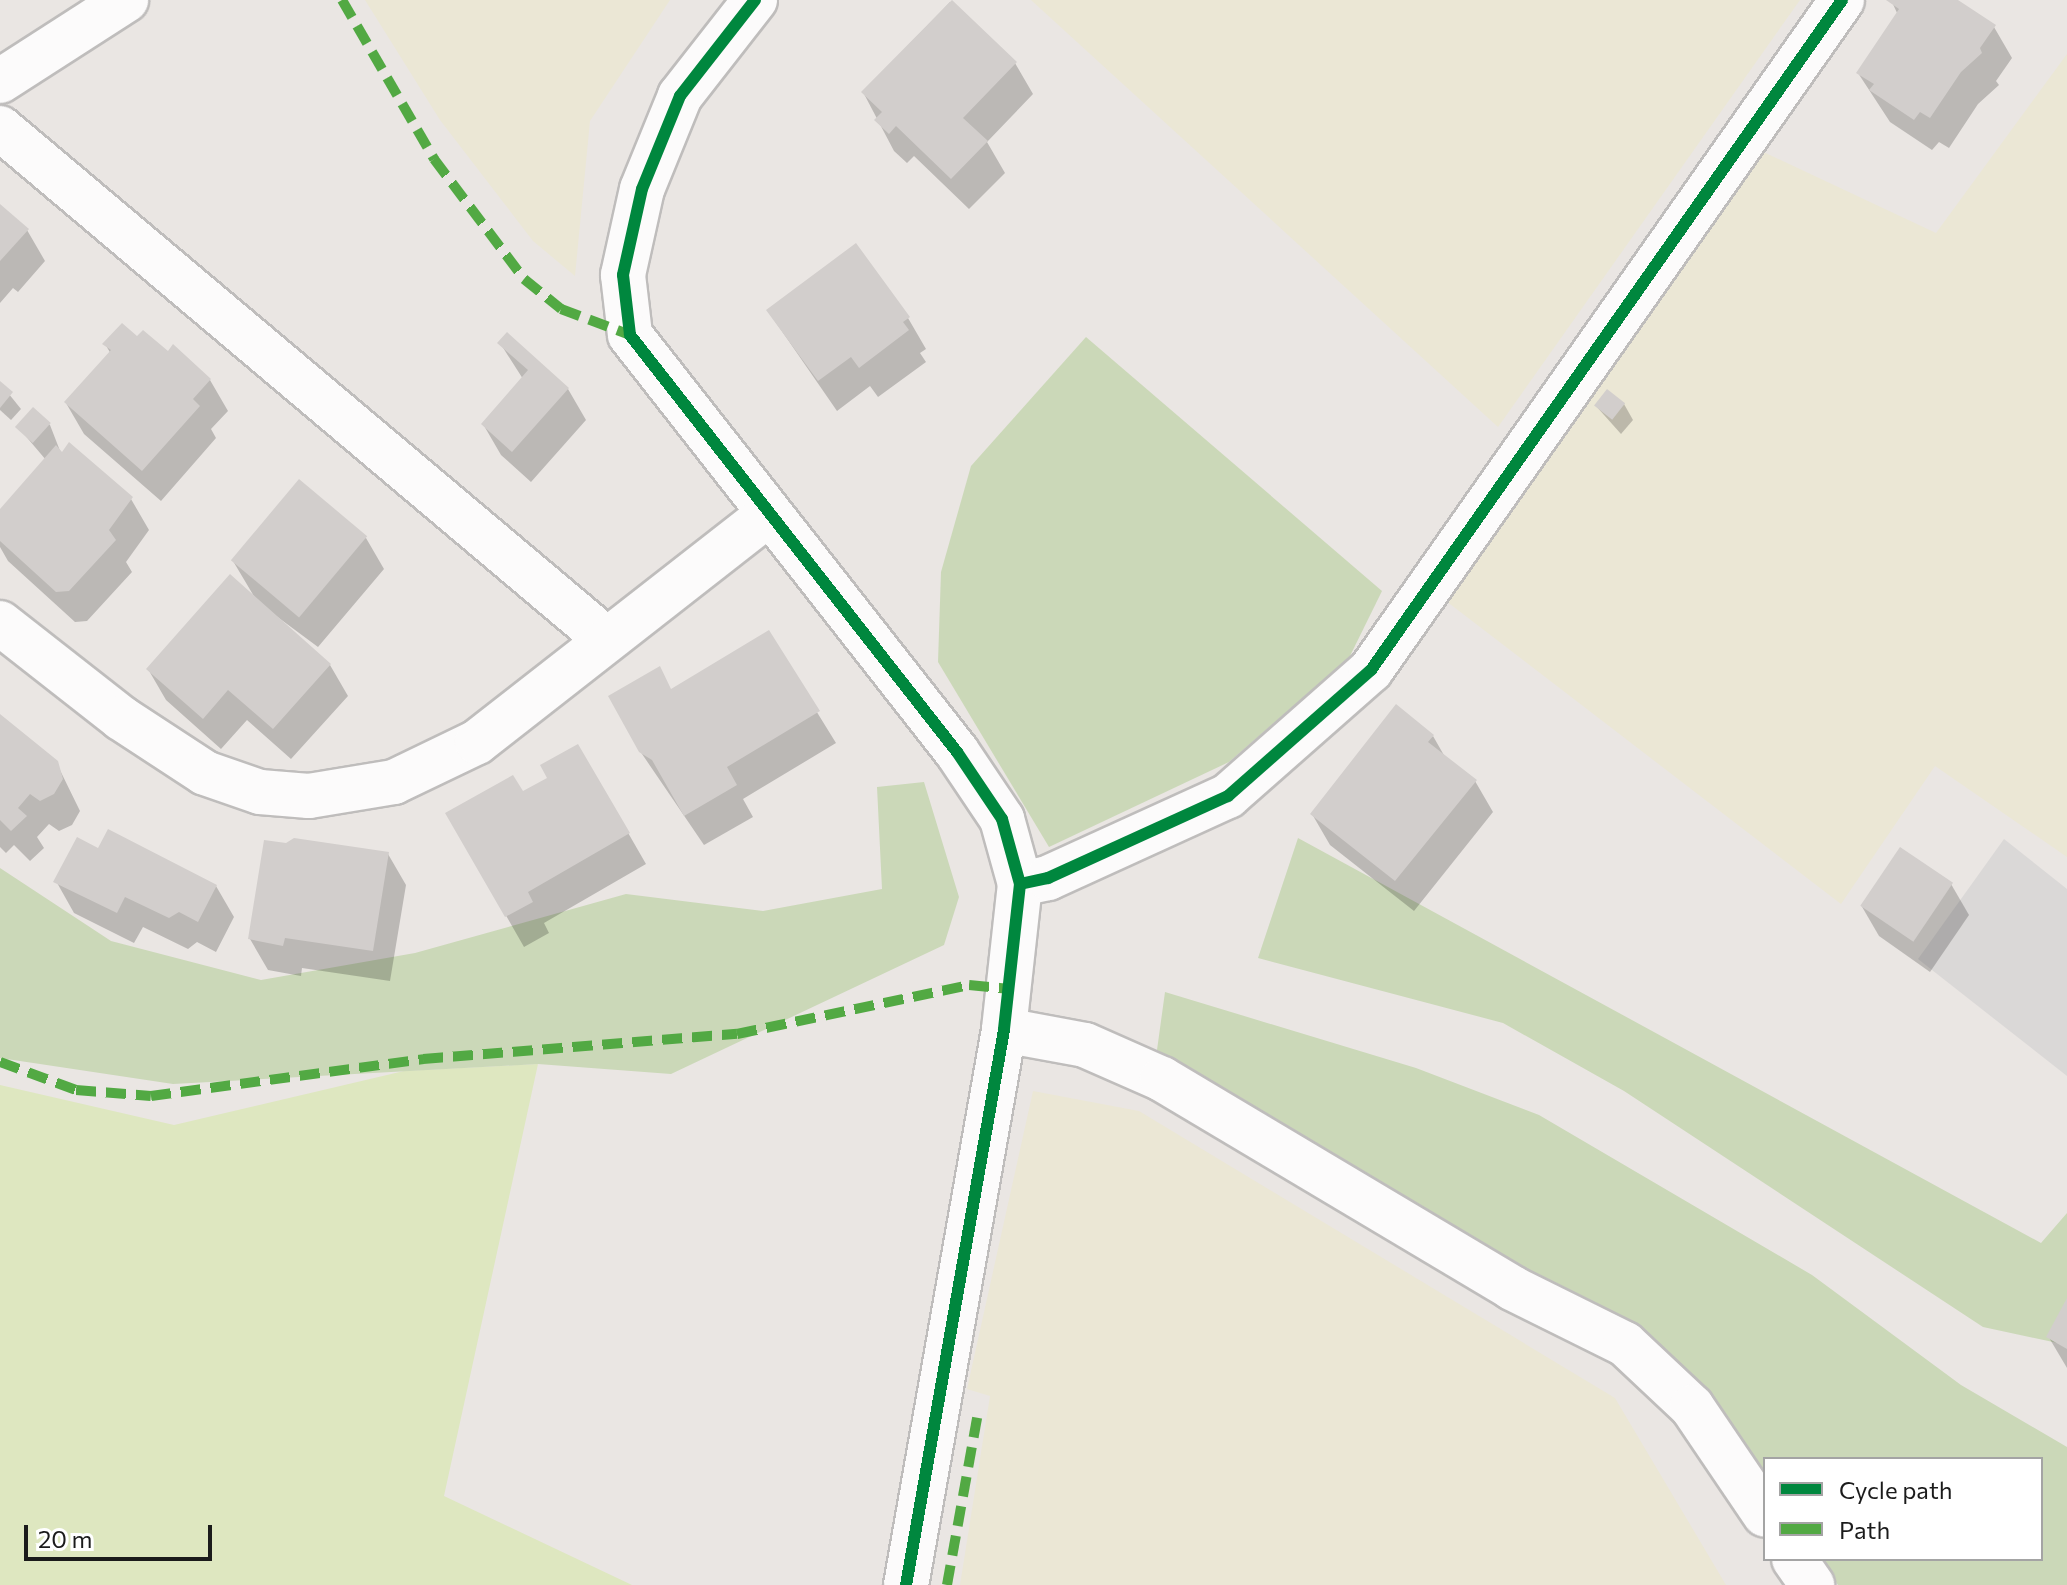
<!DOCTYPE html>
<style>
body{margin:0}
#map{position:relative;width:2067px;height:1585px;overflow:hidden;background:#eae6e3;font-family:Commissioner,sans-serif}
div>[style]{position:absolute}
.farmland>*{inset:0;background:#ebe7d5}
.grass>*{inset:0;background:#dee7c0}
.forest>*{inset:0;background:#cbd8b8}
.parking>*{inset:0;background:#dad8d7}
.shadow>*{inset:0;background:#0003}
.building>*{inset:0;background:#d2cecc;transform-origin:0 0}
.roads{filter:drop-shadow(2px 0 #bfbdbc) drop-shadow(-2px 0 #bfbdbc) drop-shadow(0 2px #bfbdbc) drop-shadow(0 -2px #bfbdbc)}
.minor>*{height:44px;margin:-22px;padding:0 22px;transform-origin:22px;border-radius:22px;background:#fcfbfb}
.quiet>*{height:10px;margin-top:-5px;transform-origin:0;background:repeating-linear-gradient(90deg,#52a943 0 20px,transparent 0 30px)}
.cycleway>*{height:12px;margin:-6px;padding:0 6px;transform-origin:6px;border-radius:6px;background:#00873e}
span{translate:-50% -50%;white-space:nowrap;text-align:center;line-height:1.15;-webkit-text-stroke:6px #fff;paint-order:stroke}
.legend{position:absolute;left:1763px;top:1457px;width:280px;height:104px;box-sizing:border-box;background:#fff;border:2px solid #a4a4a4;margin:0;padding:10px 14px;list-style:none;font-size:24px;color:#1b1b1b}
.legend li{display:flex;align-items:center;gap:16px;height:40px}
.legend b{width:40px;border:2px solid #a4a4a4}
.scale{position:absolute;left:24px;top:1525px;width:188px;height:36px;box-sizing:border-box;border:4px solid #1b1b1b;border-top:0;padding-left:10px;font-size:24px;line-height:28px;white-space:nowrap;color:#1b1b1b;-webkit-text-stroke:6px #fff;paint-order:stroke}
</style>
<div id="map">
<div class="farmland">
<div style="clip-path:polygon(365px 0,670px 0,590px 121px,575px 276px,533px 241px,440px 120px)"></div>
<div style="clip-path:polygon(1031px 0,1800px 0,1498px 427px)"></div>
<div style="clip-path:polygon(2067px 54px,2067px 857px,1935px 766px,1841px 904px,1446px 601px,1757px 149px,1936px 233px)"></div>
<div style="clip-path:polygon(1033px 1091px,1139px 1111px,1615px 1398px,1726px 1585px,960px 1585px,990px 1396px,967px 1389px)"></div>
</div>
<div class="grass">
<div style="clip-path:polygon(538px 1064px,444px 1496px,632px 1585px,0 1585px,0 1085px,174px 1125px,404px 1071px)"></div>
</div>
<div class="forest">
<div style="clip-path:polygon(1086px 337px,1382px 591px,1349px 658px,1229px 762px,1049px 847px,938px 662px,941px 572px,971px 466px)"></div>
<div style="clip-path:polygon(924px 782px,959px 897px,944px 945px,671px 1074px,538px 1064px,173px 1084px,0 1058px,0 868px,111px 941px,261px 980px,415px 953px,626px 894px,763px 911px,882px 889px,877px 787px)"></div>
<div style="clip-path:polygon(1298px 838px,2041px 1243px,2067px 1213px,2067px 1345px,1983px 1327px,1624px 1091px,1503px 1023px,1258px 958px)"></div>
<div style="clip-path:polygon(1165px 992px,1416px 1068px,1539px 1115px,1812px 1275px,1961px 1385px,2067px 1447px,2067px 1585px,1838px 1585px,1820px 1559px,2041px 1559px,2041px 1459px,1765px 1459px,1765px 1480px,1670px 1354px,1157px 1050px)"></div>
</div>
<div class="parking">
<div style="clip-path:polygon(2004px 839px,2067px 889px,2067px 1076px,1918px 959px)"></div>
</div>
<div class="shadow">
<div style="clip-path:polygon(1891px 0,1954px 0,1994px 27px,2012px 58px,1996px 81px,1999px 85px,1978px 104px,1949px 148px,1939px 142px,1932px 150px,1890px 122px,1858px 73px,1898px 15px)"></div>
<div style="clip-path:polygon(950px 2px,1015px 63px,1033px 94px,987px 142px,1005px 173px,969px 209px,914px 156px,907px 163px,894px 151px,863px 92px)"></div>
<div style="clip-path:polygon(0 207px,27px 230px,45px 261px,18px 292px,13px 288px,0 303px)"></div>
<div style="clip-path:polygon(768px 311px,908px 318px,926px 349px,920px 353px,926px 362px,878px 397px,870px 386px,837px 411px)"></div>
<div style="clip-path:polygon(137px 339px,210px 380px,228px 411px,211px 429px,216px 438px,161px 501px,84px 434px,66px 403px,111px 354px,105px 344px)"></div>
<div style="clip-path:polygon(500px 343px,568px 389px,586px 420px,531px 482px,501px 455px,483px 424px,523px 379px)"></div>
<div style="clip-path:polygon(0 383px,21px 409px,11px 420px,0 410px)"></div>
<div style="clip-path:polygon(1624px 404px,1633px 420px,1621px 434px,1596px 406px)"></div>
<div style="clip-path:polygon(33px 410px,50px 425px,62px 456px,131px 499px,149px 530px,126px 562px,132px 572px,87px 621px,75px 622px,8px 561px,0 547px,0 518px,46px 460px,18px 427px)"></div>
<div style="clip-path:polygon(366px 538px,384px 569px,318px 647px,260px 604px,330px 665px,348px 696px,291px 759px,247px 720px,221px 749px,166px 700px,148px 669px,255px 598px,233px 561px)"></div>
<div style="clip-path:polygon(768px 633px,836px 743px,743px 799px,753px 817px,704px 845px,640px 751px,671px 690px)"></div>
<div style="clip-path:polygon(0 716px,56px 762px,80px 811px,72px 825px,59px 831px,49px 824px,37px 837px,44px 848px,30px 861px,14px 845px,6px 853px,0 847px)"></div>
<div style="clip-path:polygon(1433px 736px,1445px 757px,1475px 781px,1493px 812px,1414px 911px,1330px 845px,1312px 814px)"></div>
<div style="clip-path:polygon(578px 746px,646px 864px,544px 923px,549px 933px,524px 947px,448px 814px,522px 794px,550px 779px)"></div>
<div style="clip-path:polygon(286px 845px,388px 854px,406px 885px,390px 981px,302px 968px,301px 976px,268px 970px,250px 939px)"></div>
<div style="clip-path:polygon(56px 881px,216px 886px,234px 917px,216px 952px,197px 942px,188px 949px,143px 927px,134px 943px,74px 913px)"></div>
<div style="clip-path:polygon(1951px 884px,1969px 915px,1930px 972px,1879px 936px,1861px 905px)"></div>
<div style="clip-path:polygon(2067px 1303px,2067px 1368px,2048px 1336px)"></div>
</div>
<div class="building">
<div style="clip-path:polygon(952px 0,1017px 62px,963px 118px,988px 141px,951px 179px,896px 126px,889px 134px,874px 120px,882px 112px,861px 92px)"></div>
<div style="clip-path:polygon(1886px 0,1958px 0,1996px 25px,1980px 48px,1982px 53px,1961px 72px,1930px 118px,1920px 112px,1914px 120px,1869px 90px,1874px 84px,1856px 73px,1899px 9px)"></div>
<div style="clip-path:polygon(0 204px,29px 229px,0 261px)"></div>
<div style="clip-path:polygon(856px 243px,910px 317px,903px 322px,909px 330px,859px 368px,851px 357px,818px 381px,766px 310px)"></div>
<div style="clip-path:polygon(122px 323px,137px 336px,143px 330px,168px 351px,173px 344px,211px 379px,193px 399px,200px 406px,142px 471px,64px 402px,111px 350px,102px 344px)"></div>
<div style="clip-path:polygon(507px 332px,569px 388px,512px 452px,481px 424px,528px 370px,497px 343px)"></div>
<div style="clip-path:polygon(0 381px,13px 392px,0 408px)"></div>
<div style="left:1607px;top:389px;width:23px;height:21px;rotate:38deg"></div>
<div style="left:33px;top:407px;width:24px;height:27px;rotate:42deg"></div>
<div style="clip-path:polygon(69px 442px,133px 497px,109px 530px,116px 540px,69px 591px,56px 592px,0 541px,0 509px,56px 445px,62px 452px)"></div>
<div style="left:299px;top:479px;width:89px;height:106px;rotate:40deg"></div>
<div style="clip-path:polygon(230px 574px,331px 664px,273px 729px,228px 690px,203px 719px,146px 669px)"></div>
<div style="clip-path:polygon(769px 630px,820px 711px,727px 767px,737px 785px,684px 816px,652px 760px,639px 752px,608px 696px,660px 666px,671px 689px)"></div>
<div style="clip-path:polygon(1396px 704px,1434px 735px,1428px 742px,1477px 780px,1395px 881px,1310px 814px)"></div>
<div style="clip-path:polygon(0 714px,58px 761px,63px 779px,54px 794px,40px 801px,30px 794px,18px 808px,27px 816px,11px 831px,0 820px)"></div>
<div style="clip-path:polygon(578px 744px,630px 833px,528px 892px,533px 902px,505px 917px,445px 813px,513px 775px,523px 791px,547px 778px,540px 765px)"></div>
<div style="clip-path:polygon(108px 829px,217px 885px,198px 922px,179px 912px,169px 918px,125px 897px,117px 913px,53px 882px,77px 837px,98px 848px)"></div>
<div style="clip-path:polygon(294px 838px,389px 852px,373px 951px,285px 938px,283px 946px,248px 939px,264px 840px,286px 843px)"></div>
<div style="left:1900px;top:847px;width:64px;height:71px;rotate:34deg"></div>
<div style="clip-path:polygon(2067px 1298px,2067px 1349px,2046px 1337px)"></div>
</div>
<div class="roads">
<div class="minor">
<div style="left:755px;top:0;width:122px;rotate:128deg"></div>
<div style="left:680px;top:96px;width:100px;rotate:112.2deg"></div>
<div style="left:642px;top:189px;width:88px;rotate:102.5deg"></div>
<div style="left:623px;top:275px;width:60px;rotate:83.3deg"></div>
<div style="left:630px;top:335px;width:530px;rotate:51.9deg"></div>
<div style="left:957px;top:752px;width:81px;rotate:56.1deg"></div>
<div style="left:1002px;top:819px;width:67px;rotate:74.5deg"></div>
<div style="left:1020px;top:884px;width:147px;rotate:96.3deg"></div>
<div style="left:1004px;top:1030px;width:564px;rotate:100.01deg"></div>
<div style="left:0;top:81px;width:150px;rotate:-32.7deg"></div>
<div style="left:0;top:128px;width:793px;rotate:40.14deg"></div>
<div style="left:0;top:623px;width:154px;rotate:38.1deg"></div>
<div style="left:121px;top:718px;width:100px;rotate:33.2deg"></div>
<div style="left:205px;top:773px;width:58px;rotate:19.1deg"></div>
<div style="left:260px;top:792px;width:49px;rotate:4.7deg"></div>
<div style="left:309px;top:796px;width:86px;rotate:-9.4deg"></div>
<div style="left:394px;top:782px;width:92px;rotate:-25.7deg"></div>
<div style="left:477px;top:742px;width:369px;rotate:-38deg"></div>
<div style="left:1020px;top:884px;width:29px;rotate:-12deg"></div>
<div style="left:1048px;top:878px;width:198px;rotate:-24.5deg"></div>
<div style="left:1228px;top:796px;width:191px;rotate:-41.4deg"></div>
<div style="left:1371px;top:670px;width:819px;rotate:-54.89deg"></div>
<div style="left:1004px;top:1030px;width:82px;rotate:10.5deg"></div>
<div style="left:1085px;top:1045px;width:84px;rotate:23.8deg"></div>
<div style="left:1162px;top:1079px;width:408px;rotate:30.8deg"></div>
<div style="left:1512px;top:1288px;width:126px;rotate:26.4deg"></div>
<div style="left:1625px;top:1344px;width:92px;rotate:43.2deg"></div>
<div style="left:1692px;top:1407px;width:130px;rotate:55.9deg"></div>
<div style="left:1794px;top:1559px;width:32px;rotate:55deg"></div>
</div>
</div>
<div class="quiet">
<div style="left:342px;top:0;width:184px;rotate:59.9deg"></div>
<div style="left:434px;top:159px;width:150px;rotate:53.1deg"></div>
<div style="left:524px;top:279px;width:48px;rotate:39deg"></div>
<div style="left:561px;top:309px;width:74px;rotate:20.6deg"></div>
<div style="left:0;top:1062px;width:81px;rotate:20.2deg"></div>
<div style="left:76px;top:1090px;width:75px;rotate:4.6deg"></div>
<div style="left:151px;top:1096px;width:275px;rotate:-7.7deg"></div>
<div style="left:423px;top:1059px;width:315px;rotate:-4.6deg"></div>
<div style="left:737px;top:1034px;width:237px;rotate:-11.9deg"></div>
<div style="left:969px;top:985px;width:41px;rotate:5.6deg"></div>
<div style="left:947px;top:1585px;width:175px;rotate:-79.8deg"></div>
</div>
<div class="cycleway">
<div style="left:755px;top:0;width:122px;rotate:128deg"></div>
<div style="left:680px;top:96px;width:100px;rotate:112.2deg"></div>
<div style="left:642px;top:189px;width:88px;rotate:102.5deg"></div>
<div style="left:623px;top:275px;width:60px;rotate:83.3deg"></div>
<div style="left:630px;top:335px;width:530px;rotate:51.9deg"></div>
<div style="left:957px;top:752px;width:81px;rotate:56.1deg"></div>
<div style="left:1002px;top:819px;width:67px;rotate:74.5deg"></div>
<div style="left:1020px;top:884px;width:147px;rotate:96.3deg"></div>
<div style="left:1004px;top:1030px;width:564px;rotate:100.01deg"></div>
<div style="left:1020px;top:884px;width:29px;rotate:-12deg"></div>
<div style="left:1048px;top:878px;width:198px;rotate:-24.5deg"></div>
<div style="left:1228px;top:796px;width:191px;rotate:-41.4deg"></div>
<div style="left:1371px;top:670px;width:819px;rotate:-54.89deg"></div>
</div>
<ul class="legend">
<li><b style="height:10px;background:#00873e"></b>Cycle path</li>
<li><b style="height:10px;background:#52a943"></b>Path</li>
</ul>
<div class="scale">20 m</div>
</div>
